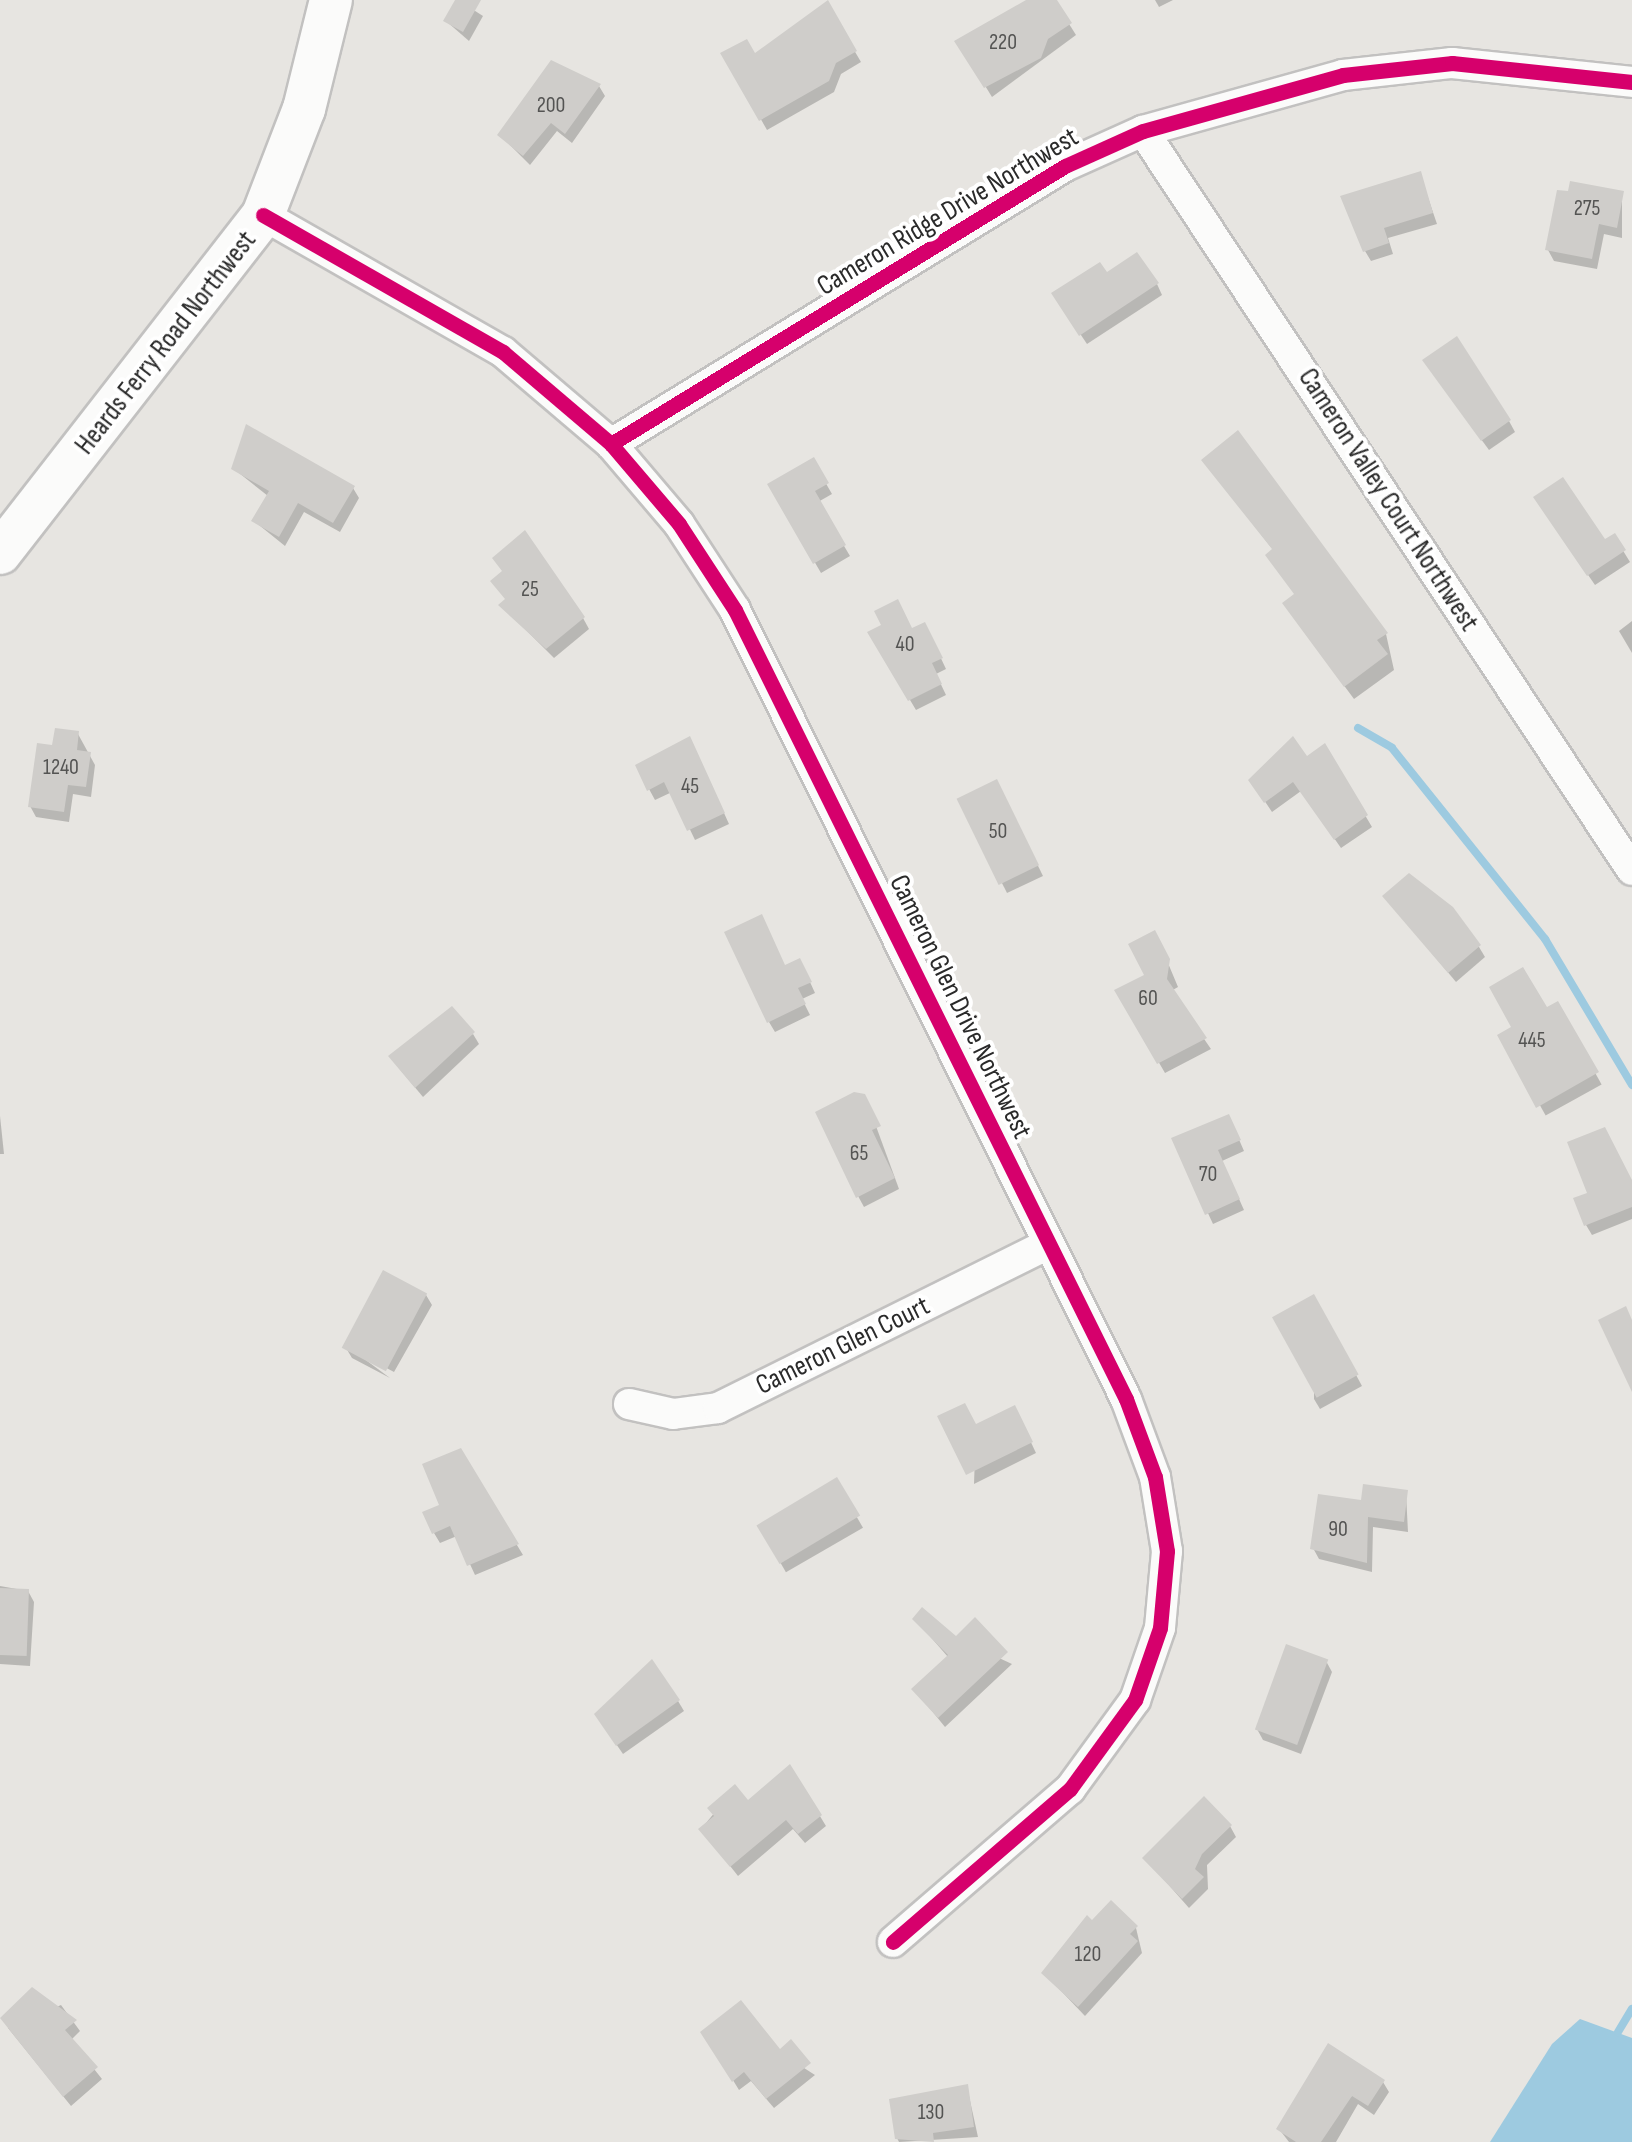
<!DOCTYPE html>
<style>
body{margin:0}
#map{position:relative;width:1632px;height:2142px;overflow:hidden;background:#e7e5e1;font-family:"Sofia Sans Condensed",sans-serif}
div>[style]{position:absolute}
.water>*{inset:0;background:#9dcae0}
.shadow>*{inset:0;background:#0003;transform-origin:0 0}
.stream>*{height:8px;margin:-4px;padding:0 4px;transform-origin:4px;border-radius:4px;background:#9dcae0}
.building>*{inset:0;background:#cfcdca;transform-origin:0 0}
.roads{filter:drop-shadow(2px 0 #c2c1c0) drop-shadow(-2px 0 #c2c1c0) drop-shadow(0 2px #c2c1c0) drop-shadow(0 -2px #c2c1c0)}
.street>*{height:30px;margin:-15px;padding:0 15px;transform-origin:15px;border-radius:15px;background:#fbfbfa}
.secondary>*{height:42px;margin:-21px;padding:0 21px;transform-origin:21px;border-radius:21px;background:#fbfbfa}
.cycleway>*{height:15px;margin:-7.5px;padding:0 7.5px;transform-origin:7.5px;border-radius:7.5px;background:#d6006c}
span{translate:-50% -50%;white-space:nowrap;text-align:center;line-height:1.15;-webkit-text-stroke:8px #fff;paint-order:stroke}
.number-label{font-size:22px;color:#545453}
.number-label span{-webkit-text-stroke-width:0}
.street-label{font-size:28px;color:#2a2a2a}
</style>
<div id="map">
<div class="water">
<div style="clip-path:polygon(1580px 2019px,1632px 2038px,1632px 2142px,1490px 2142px,1552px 2044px)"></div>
</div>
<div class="shadow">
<div style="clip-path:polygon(458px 0,483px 16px,469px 41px,446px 21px)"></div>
<div style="clip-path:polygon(1030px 0,1054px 0,1076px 35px,992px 97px,958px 42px)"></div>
<div style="clip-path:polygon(1155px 0,1173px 0,1159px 7px)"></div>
<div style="clip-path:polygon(827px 4px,861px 62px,841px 74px,834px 92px,767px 130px,724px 54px,754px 57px)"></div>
<div style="clip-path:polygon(599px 86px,605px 96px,572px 143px,557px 131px,530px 165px,500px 135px)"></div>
<div style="clip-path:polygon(1420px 174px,1437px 224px,1388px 238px,1393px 254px,1371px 261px,1365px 251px)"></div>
<div style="clip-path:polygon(1622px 193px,1622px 238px,1604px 234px,1597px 269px,1554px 261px,1548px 250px)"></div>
<div style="clip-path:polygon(1157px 284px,1162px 295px,1087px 344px,1060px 304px)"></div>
<div style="clip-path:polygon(1431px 371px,1509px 421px,1515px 432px,1489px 450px)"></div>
<div style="clip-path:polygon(813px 461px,832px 494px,818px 502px,850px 556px,821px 573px,770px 485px)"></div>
<div style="clip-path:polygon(1204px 461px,1386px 634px,1394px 670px,1354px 699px,1294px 618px,1296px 596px,1274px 551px)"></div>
<div style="clip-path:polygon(234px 469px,353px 488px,359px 498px,340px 532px,304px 512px,285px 546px,254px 521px,268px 496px)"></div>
<div style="clip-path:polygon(1542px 508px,1604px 543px,1614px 536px,1630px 562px,1595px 585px)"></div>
<div style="clip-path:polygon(501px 605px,583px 618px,589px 629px,554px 658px)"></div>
<div style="clip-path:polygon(1632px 621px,1632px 653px,1619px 631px)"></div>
<div style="clip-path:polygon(870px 633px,930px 635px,946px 669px,936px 674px,946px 695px,916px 710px)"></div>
<div style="clip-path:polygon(78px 734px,95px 765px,91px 797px,73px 794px,69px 822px,36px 817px,30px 806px,55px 748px)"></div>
<div style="clip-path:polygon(1324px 746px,1372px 827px,1341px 848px,1301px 791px,1272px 812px,1258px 791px)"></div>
<div style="clip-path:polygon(695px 749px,729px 824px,695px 840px,672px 792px,655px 800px,649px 789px)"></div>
<div style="clip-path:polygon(1002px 793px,1043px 876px,1007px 893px,960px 800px)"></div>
<div style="clip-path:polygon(1385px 897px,1479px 947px,1485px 957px,1456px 982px)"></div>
<div style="clip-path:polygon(1160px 944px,1178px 987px,1171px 991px,1211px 1049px,1165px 1073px,1118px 992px,1147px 976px)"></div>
<div style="clip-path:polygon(785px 967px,805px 971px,815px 993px,802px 999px,810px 1015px,775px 1032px,769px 1022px)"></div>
<div style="left:1557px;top:1004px;width:92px;height:64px;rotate:61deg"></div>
<div style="clip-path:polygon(473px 1034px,479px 1044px,423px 1097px,398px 1067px)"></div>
<div style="clip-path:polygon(869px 1107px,899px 1189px,864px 1207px,858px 1196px)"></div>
<div style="clip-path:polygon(0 1116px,4px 1154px,0 1154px)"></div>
<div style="clip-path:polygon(1234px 1128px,1244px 1151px,1222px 1161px,1244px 1210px,1213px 1224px,1174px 1140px)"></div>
<div style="clip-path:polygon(1632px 1191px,1632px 1219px,1592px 1235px,1586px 1225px)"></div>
<div style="clip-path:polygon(426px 1295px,432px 1305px,394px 1372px,351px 1349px,390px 1378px,352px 1358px,346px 1348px)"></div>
<div style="clip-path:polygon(1314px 1297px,1362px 1386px,1320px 1409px,1314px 1399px)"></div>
<div style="clip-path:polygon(1020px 1419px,1036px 1453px,974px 1484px,976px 1427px)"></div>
<div style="clip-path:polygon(460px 1451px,523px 1555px,475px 1575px,457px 1536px,440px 1543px,434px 1533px)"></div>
<div style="left:836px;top:1481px;width:54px;height:89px;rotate:60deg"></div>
<div style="clip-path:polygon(1406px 1493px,1408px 1532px,1373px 1527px,1372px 1572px,1319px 1559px,1313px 1548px,1364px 1502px)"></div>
<div style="clip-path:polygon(0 1586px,28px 1591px,34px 1602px,30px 1666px,0 1664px)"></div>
<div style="clip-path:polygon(915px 1619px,1012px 1664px,945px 1727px,914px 1689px,948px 1657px)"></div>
<div style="clip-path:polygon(1326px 1661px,1332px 1672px,1301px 1754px,1263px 1740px,1257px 1729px)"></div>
<div style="clip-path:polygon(678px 1701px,684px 1711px,623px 1754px,603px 1725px)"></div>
<div style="clip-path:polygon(790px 1767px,826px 1826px,805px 1843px,793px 1829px,738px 1876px,701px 1829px,735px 1788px,748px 1803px)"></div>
<div style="clip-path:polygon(1230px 1826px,1236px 1837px,1207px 1865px,1208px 1889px,1189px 1908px,1145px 1858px)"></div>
<div style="clip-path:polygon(1092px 1924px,1136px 1928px,1142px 1953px,1085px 2016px,1044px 1973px)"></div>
<div style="clip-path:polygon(61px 2005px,80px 2031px,71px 2040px,102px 2079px,71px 2106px,8px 2028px)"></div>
<div style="clip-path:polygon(704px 2033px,779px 2052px,815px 2075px,774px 2108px,751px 2081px,739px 2090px)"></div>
<div style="clip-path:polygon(1383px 2082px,1389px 2092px,1374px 2115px,1358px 2104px,1336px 2142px,1289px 2142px,1279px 2129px)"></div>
<div style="clip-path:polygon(967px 2087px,978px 2137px,899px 2142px,897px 2138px)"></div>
</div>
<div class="stream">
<div style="left:1358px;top:728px;width:39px;rotate:30deg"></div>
<div style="left:1392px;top:748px;width:245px;rotate:51.3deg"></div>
<div style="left:1545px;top:939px;width:170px;rotate:59.2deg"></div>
<div style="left:1618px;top:2032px;width:27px;rotate:-59deg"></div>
</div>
<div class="building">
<div style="clip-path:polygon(455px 0,481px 0,463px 32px,443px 21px)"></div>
<div style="clip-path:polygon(828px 0,857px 51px,836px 63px,829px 81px,759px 121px,720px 53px,747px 39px,755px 53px)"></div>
<div style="clip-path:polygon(1026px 0,1057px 0,1072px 23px,1048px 39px,1041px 58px,984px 88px,954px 41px)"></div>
<div style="clip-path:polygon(551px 60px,601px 84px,565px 134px,551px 123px,523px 156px,497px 135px)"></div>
<div style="clip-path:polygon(1421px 171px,1433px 213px,1384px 228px,1389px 243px,1363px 252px,1340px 196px)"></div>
<div style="clip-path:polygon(1570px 181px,1624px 191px,1617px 228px,1599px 224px,1592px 259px,1545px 250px,1557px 190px,1568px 191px)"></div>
<div style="clip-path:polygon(1137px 252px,1159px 283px,1079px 336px,1051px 293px,1100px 262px,1107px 272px)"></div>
<div style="clip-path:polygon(1457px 336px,1511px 420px,1481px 441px,1422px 360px)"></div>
<div style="clip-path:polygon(246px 424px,355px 486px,333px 523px,298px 503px,279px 537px,251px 521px,269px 491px,231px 469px)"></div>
<div style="clip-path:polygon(1238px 430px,1388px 633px,1377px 640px,1388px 654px,1344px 687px,1282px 603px,1294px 594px,1265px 555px,1272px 549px,1201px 460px)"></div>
<div style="clip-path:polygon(814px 457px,829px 483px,815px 491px,846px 545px,813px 564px,767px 484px)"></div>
<div style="clip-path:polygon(1563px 477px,1605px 539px,1615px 533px,1626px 550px,1587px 576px,1533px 497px)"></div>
<div style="clip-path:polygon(525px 530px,585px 617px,546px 649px,498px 605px,505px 599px,490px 581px,502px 571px,492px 558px)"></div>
<div style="clip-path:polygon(898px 599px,912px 628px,925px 622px,943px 658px,932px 663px,942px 684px,908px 701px,867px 632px,881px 625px,874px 611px)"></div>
<div style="clip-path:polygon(55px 728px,79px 731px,77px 750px,91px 752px,86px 787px,68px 785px,64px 812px,28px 807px,37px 743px,52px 745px)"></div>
<div style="clip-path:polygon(690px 736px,725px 813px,687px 831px,664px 782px,647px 791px,635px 765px)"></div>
<div style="clip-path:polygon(1293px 736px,1307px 756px,1325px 743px,1368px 815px,1334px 840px,1293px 782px,1264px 803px,1248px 780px)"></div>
<div style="left:997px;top:779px;width:96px;height:45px;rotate:64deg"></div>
<div style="clip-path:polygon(1409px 873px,1453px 907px,1481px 945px,1448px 973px,1382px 896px)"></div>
<div style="clip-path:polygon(762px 914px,785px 965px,800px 958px,812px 982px,798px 988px,806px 1004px,767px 1023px,724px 932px)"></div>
<div style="clip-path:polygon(1155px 930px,1170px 959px,1167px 979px,1207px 1038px,1157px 1064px,1114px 990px,1144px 975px,1128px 944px)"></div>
<div style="clip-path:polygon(1523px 967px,1547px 1007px,1558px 1001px,1599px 1072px,1536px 1108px,1497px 1035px,1511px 1027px,1489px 987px)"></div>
<div style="clip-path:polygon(452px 1006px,475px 1032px,415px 1088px,388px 1056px)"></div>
<div style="clip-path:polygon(854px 1092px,865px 1094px,881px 1126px,872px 1130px,895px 1178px,856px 1198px,815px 1112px)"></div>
<div style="clip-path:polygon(1229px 1114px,1241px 1140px,1218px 1150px,1240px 1199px,1205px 1215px,1171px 1138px)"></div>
<div style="clip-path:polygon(1605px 1127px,1632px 1180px,1632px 1207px,1584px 1226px,1573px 1198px,1587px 1193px,1567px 1142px)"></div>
<div style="left:383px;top:1270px;width:50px;height:88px;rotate:28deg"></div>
<div style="left:1314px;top:1294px;width:92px;height:48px;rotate:61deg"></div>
<div style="clip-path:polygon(1626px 1306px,1632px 1320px,1632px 1392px,1598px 1320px)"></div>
<div style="clip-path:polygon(965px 1403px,976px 1424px,1015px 1405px,1033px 1442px,966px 1475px,937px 1416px)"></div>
<div style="clip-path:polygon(461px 1448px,519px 1544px,467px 1566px,450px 1526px,432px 1534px,422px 1512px,439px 1505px,422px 1464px)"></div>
<div style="left:837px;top:1477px;width:45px;height:94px;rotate:59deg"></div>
<div style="clip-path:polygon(1363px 1484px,1408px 1490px,1404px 1522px,1368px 1517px,1367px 1563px,1310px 1549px,1318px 1494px,1361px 1500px)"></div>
<div style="left:0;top:1588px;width:29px;height:67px;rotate:2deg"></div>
<div style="clip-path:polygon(922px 1607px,956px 1636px,975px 1617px,1008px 1652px,938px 1718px,911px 1689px,948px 1655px,912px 1619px)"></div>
<div style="left:1286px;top:1644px;width:45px;height:91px;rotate:20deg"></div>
<div style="clip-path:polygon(652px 1659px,680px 1700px,616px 1746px,594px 1714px)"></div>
<div style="clip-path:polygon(790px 1764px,822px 1815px,798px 1834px,786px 1820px,730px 1867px,698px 1829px,714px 1816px,707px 1808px,735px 1784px,748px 1800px)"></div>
<div style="clip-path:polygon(1204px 1796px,1232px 1825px,1202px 1854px,1195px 1869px,1204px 1877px,1182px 1899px,1142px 1858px)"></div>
<div style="clip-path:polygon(1111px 1900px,1138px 1926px,1130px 1934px,1138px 1941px,1078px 2007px,1041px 1973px,1087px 1915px,1092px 1920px)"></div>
<div style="clip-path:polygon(32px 1987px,77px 2020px,65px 2030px,98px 2067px,63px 2097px,0 2018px)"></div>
<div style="clip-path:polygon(741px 2000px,780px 2049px,791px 2039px,811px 2063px,766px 2099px,744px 2072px,732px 2082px,700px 2032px)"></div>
<div style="clip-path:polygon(1328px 2043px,1385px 2080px,1368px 2106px,1352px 2096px,1321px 2142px,1296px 2142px,1276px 2129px)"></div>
<div style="clip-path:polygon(968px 2084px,974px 2127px,933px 2133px,934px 2142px,895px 2139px,889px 2099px)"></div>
</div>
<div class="roads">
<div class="street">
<div style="left:1143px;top:131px;width:886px;rotate:56.51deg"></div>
<div style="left:263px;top:215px;width:276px;rotate:29.7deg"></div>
<div style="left:503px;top:352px;width:142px;rotate:40.4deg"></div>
<div style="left:611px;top:444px;width:105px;rotate:49.6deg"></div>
<div style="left:679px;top:524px;width:103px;rotate:56.9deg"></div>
<div style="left:735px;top:610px;width:881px;rotate:63.64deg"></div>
<div style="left:1126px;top:1399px;width:83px;rotate:69.6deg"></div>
<div style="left:1155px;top:1477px;width:75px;rotate:80.8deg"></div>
<div style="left:1167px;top:1551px;width:77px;rotate:95.2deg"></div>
<div style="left:1160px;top:1628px;width:76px;rotate:109.1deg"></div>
<div style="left:1135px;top:1700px;width:110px;rotate:126.1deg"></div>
<div style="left:1070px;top:1789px;width:234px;rotate:139.2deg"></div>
<div style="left:611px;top:444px;width:532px;rotate:-31.48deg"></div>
<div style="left:1065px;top:166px;width:85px;rotate:-24.2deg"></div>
<div style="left:1143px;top:131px;width:208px;rotate:-15.6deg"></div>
<div style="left:1343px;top:75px;width:110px;rotate:-6.3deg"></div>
<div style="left:1452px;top:63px;width:181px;rotate:6deg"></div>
<div style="left:629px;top:1404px;width:45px;rotate:12.8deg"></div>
<div style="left:673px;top:1414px;width:45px;rotate:-7.6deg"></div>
<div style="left:718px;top:1408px;width:369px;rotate:-26.4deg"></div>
</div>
<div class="secondary">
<div style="left:0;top:553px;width:428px;rotate:-52.1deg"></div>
<div style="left:263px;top:215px;width:114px;rotate:-68.9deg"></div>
<div style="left:304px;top:109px;width:112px;rotate:-76.1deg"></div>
</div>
</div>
<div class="cycleway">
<div style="left:263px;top:215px;width:276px;rotate:29.7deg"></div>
<div style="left:503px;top:352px;width:142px;rotate:40.4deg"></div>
<div style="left:611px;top:444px;width:105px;rotate:49.6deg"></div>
<div style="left:679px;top:524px;width:103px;rotate:56.9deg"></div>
<div style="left:735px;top:610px;width:881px;rotate:63.64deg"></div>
<div style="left:1126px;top:1399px;width:83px;rotate:69.6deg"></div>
<div style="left:1155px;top:1477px;width:75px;rotate:80.8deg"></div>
<div style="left:1167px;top:1551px;width:77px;rotate:95.2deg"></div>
<div style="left:1160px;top:1628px;width:76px;rotate:109.1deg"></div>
<div style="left:1135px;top:1700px;width:110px;rotate:126.1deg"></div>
<div style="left:1070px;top:1789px;width:234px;rotate:139.2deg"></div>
<div style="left:611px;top:444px;width:532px;rotate:-31.48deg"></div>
<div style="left:1065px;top:166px;width:85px;rotate:-24.2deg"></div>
<div style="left:1143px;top:131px;width:208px;rotate:-15.6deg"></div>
<div style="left:1343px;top:75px;width:110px;rotate:-6.3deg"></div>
<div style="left:1452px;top:63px;width:181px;rotate:6deg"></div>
</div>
<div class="number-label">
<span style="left:1003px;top:43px">220</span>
<span style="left:551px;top:106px">200</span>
<span style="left:1587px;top:209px">275</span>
<span style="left:530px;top:590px">25</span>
<span style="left:905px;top:645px">40</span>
<span style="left:61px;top:768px">1240</span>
<span style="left:690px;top:787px">45</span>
<span style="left:998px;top:832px">50</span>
<span style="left:1148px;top:999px">60</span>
<span style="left:1532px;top:1041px">445</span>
<span style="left:859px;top:1154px">65</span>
<span style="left:1208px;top:1175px">70</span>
<span style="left:1338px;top:1530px">90</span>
<span style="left:1088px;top:1955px">120</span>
<span style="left:931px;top:2113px">130</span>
</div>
<div class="street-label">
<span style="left:948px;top:212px;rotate:-31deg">Cameron Ridge Drive Northwest</span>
<span style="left:166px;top:343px;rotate:-52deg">Heards Ferry Road Northwest</span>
<span style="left:1388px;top:500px;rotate:57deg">Cameron Valley Court Northwest</span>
<span style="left:960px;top:1007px;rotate:64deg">Cameron Glen Drive Northwest</span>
<span style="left:843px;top:1346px;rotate:-26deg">Cameron Glen Court</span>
</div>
</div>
